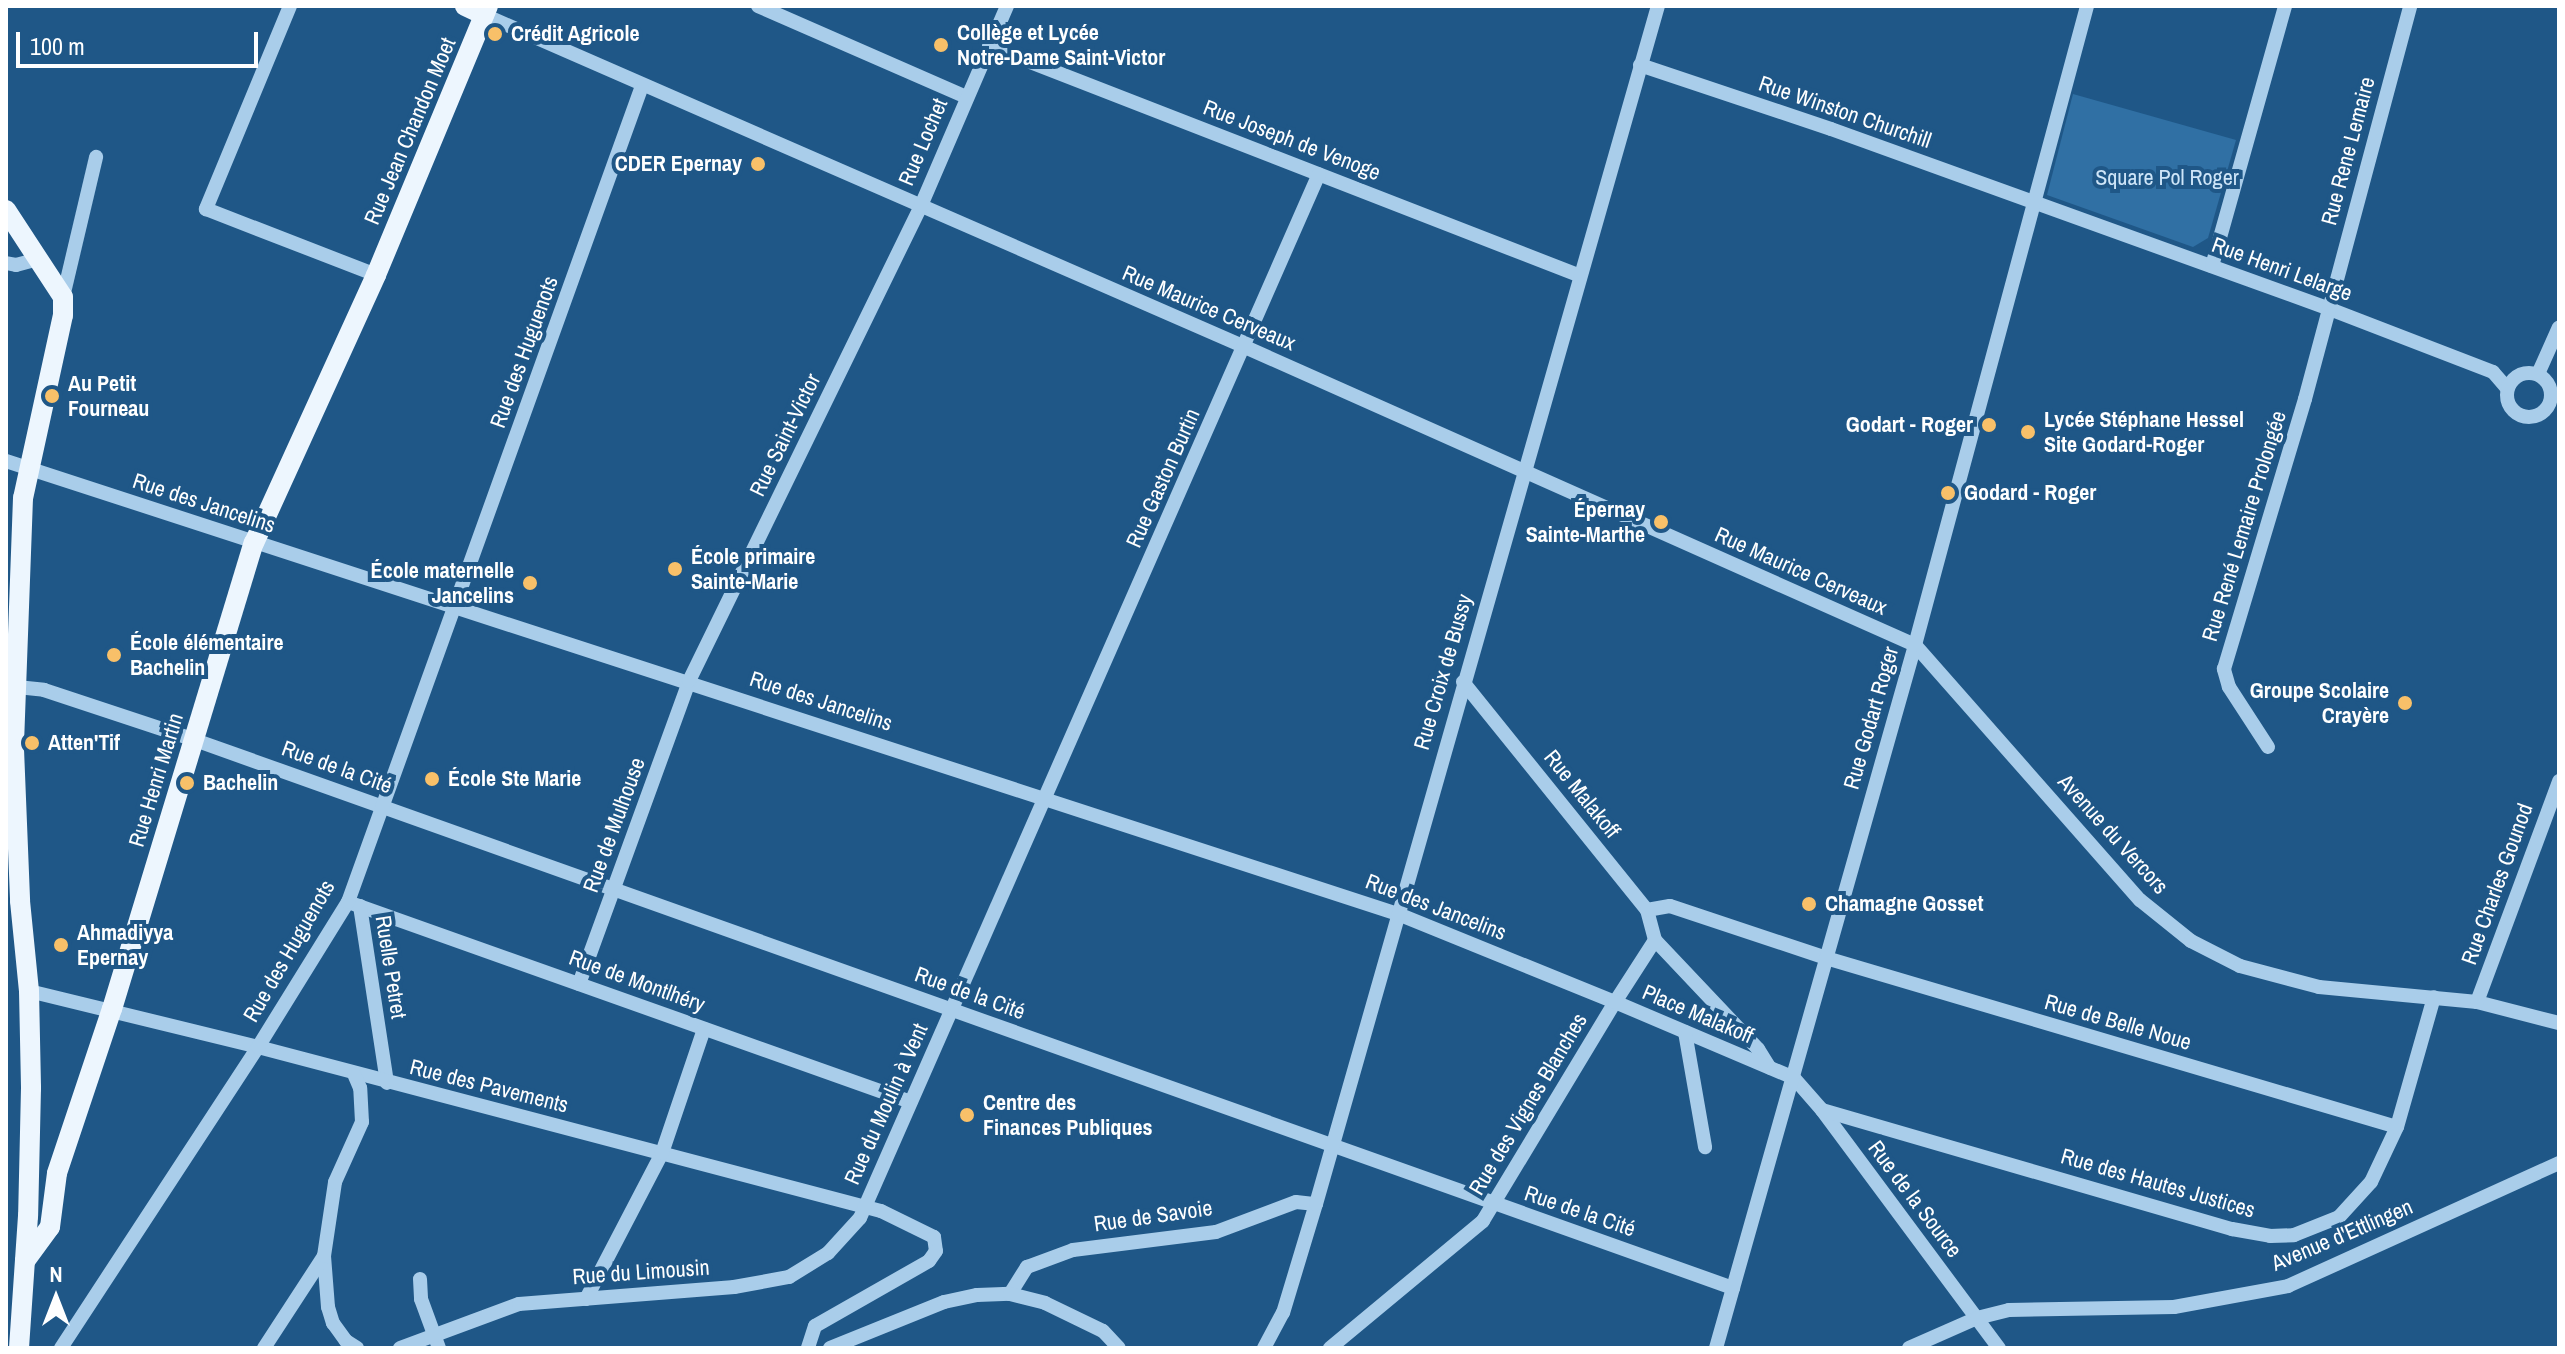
<!DOCTYPE html>
<meta charset="utf-8">
<style>
body{margin:0}
#map{position:relative;width:2565px;height:1354px;overflow:hidden;background:#1f5787;font-family:"Archivo Narrow",sans-serif}
div>[style]{position:absolute}
.green>*{inset:0;background:#3070a4}
.minor>*{height:14px;margin:-7px;padding:0 7px;transform-origin:7px;border-radius:7px;background:#a9cdea}
.minor>.ring{margin:-7px;padding:0;box-sizing:content-box;background:none;border:14px solid #a9cdea;border-radius:50%}
.major>*{height:20px;margin:-10px;padding:0 10px;transform-origin:10px;border-radius:10px;background:#edf6fe}
.dots>*{width:22px;height:22px;translate:-50% -50%;box-sizing:border-box;border:4px solid #1f5787;border-radius:50%}
span{translate:-50% -50%;white-space:nowrap;text-align:center;line-height:1.15;-webkit-text-stroke:8px #1f5787;paint-order:stroke}
.poi-label{font-size:22px;color:#fff;font-weight:700}
.left{translate:0 -50%;text-align:left}
.right{translate:-100% -50%;text-align:right}
.street-label{font-size:22px;color:#fff}
.park-label{font-size:22px;color:#cee5f8}
.frame{position:absolute;inset:0;border:8px solid #fff;pointer-events:none}
.north{position:absolute;left:16px;top:1258px;width:80px;height:80px;-webkit-text-stroke:6px #1f5787;paint-order:stroke;rotate:0deg;font-size:22px;font-weight:700;line-height:32px;text-align:center;color:#fff}
.north::after{content:'';display:block;margin:auto;width:28px;height:36px;background:#fff;clip-path:polygon(50% 0,100% 100%,50% 72%,0 100%)}
.scale{position:absolute;left:16px;top:32px;width:242px;height:36px;box-sizing:border-box;border:4px solid #fff;border-top:0;padding-left:10px;font-size:24px;line-height:28px;white-space:nowrap;color:#fff;-webkit-text-stroke:6px #1f5787;paint-order:stroke}
</style>
<div id="map">
<div class="green">
<div style="clip-path:polygon(2073px 94px,2236px 140px,2208px 238px,2193px 247px,2047px 195px)"></div>
</div>
<div class="minor">
<div style="left:290px;top:6px;width:220px;rotate:112.5deg"></div>
<div style="left:206px;top:209px;width:182px;rotate:21.2deg"></div>
<div style="left:758px;top:6px;width:227px;rotate:23.6deg"></div>
<div style="left:484px;top:15px;width:830px;rotate:23.57deg"></div>
<div style="left:1245px;top:347px;width:733px;rotate:23.98deg"></div>
<div style="left:1915px;top:645px;width:340px;rotate:48.6deg"></div>
<div style="left:2140px;top:900px;width:65px;rotate:38.8deg"></div>
<div style="left:2191px;top:941px;width:55px;rotate:27deg"></div>
<div style="left:2240px;top:966px;width:82px;rotate:14.9deg"></div>
<div style="left:2319px;top:987px;width:159px;rotate:5.4deg"></div>
<div style="left:2477px;top:1002px;width:85px;rotate:14.4deg"></div>
<div style="left:989px;top:46px;width:632px;rotate:21.25deg"></div>
<div style="left:1640px;top:65px;width:201px;rotate:18.5deg"></div>
<div style="left:1831px;top:129px;width:527px;rotate:19.84deg"></div>
<div style="left:2327px;top:308px;width:178px;rotate:21.1deg"></div>
<div style="left:2493px;top:372px;width:21px;rotate:49deg"></div>
<div style="left:6px;top:263px;width:10px;rotate:11deg"></div>
<div style="left:16px;top:265px;width:23px;rotate:-15deg"></div>
<div style="left:2212px;top:266px;width:270px;rotate:-74.3deg"></div>
<div style="left:63px;top:297px;width:144px;rotate:-76.7deg"></div>
<div class="ring" style="left:2507px;top:373px;width:30px;height:30px"></div>
<div style="left:2538px;top:374px;width:51px;rotate:-65.9deg"></div>
<div style="left:6px;top:461px;width:1464px;rotate:18.03deg"></div>
<div style="left:1398px;top:914px;width:234px;rotate:22.1deg"></div>
<div style="left:1615px;top:1002px;width:256px;rotate:121.1deg"></div>
<div style="left:1483px;top:1221px;width:199px;rotate:140.3deg"></div>
<div style="left:1463px;top:682px;width:293px;rotate:51.1deg"></div>
<div style="left:1647px;top:910px;width:31px;rotate:75deg"></div>
<div style="left:1655px;top:940px;width:150px;rotate:46.6deg"></div>
<div style="left:1758px;top:1049px;width:22px;rotate:58deg"></div>
<div style="left:17px;top:687px;width:27px;rotate:6deg"></div>
<div style="left:44px;top:690px;width:156px;rotate:18.3deg"></div>
<div style="left:192px;top:739px;width:1636px;rotate:19.61deg"></div>
<div style="left:2268px;top:747px;width:72px;rotate:-123deg"></div>
<div style="left:2229px;top:687px;width:19px;rotate:-106deg"></div>
<div style="left:2224px;top:669px;width:282px;rotate:-73.3deg"></div>
<div style="left:2305px;top:399px;width:407px;rotate:-75deg"></div>
<div style="left:348px;top:902px;width:597px;rotate:19.56deg"></div>
<div style="left:360px;top:906px;width:179px;rotate:81.3deg"></div>
<div style="left:1647px;top:910px;width:23px;rotate:-10deg"></div>
<div style="left:1670px;top:906px;width:164px;rotate:18.4deg"></div>
<div style="left:1826px;top:958px;width:595px;rotate:16.49deg"></div>
<div style="left:1655px;top:940px;width:74px;rotate:122.8deg"></div>
<div style="left:1615px;top:1002px;width:194px;rotate:23deg"></div>
<div style="left:1794px;top:1078px;width:43px;rotate:48.8deg"></div>
<div style="left:1822px;top:1110px;width:297px;rotate:53.4deg"></div>
<div style="left:579px;top:984px;width:322px;rotate:-70deg"></div>
<div style="left:689px;top:681px;width:526px;rotate:-63.97deg"></div>
<div style="left:920px;top:208px;width:220px;rotate:-66.7deg"></div>
<div style="left:29px;top:991px;width:236px;rotate:13.7deg"></div>
<div style="left:258px;top:1047px;width:644px;rotate:14.75deg"></div>
<div style="left:881px;top:1211px;width:59px;rotate:26.1deg"></div>
<div style="left:934px;top:1237px;width:14px;rotate:82deg"></div>
<div style="left:936px;top:1251px;width:12px;rotate:125deg"></div>
<div style="left:929px;top:1261px;width:131px;rotate:150.3deg"></div>
<div style="left:815px;top:1326px;width:23px;rotate:108deg"></div>
<div style="left:2477px;top:1002px;width:236px;rotate:-69.6deg"></div>
<div style="left:1685px;top:1032px;width:117px;rotate:80.1deg"></div>
<div style="left:1822px;top:1110px;width:427px;rotate:16.2deg"></div>
<div style="left:2232px;top:1229px;width:39px;rotate:10deg"></div>
<div style="left:2270px;top:1236px;width:24px;rotate:-2deg"></div>
<div style="left:2294px;top:1235px;width:48px;rotate:-21.8deg"></div>
<div style="left:2339px;top:1217px;width:47px;rotate:-47.6deg"></div>
<div style="left:2371px;top:1182px;width:61px;rotate:-64.7deg"></div>
<div style="left:2397px;top:1127px;width:135px;rotate:-74.1deg"></div>
<div style="left:324px;top:1256px;width:51px;rotate:85.5deg"></div>
<div style="left:328px;top:1307px;width:17px;rotate:73deg"></div>
<div style="left:333px;top:1323px;width:22px;rotate:54deg"></div>
<div style="left:346px;top:1341px;width:13px;rotate:32deg"></div>
<div style="left:420px;top:1279px;width:20px;rotate:87deg"></div>
<div style="left:421px;top:1299px;width:52px;rotate:69.8deg"></div>
<div style="left:1010px;top:1294px;width:32px;rotate:-58deg"></div>
<div style="left:1027px;top:1267px;width:49px;rotate:-20.3deg"></div>
<div style="left:1073px;top:1250px;width:144px;rotate:-7.2deg"></div>
<div style="left:1216px;top:1232px;width:85px;rotate:-20.6deg"></div>
<div style="left:1296px;top:1202px;width:20px;rotate:6deg"></div>
<div style="left:586px;top:1299px;width:165px;rotate:-62.5deg"></div>
<div style="left:662px;top:1153px;width:131px;rotate:-71.3deg"></div>
<div style="left:61px;top:1348px;width:360px;rotate:-56.8deg"></div>
<div style="left:258px;top:1047px;width:171px;rotate:-58.2deg"></div>
<div style="left:348px;top:902px;width:867px;rotate:-70.19deg"></div>
<div style="left:264px;top:1348px;width:110px;rotate:-56.9deg"></div>
<div style="left:324px;top:1256px;width:75px;rotate:-81.5deg"></div>
<div style="left:335px;top:1182px;width:66px;rotate:-65.8deg"></div>
<div style="left:362px;top:1122px;width:34px;rotate:-93deg"></div>
<div style="left:360px;top:1088px;width:15px;rotate:-113deg"></div>
<div style="left:400px;top:1348px;width:127px;rotate:-20.3deg"></div>
<div style="left:519px;top:1304px;width:216px;rotate:-4.5deg"></div>
<div style="left:734px;top:1287px;width:56px;rotate:-10.3deg"></div>
<div style="left:789px;top:1277px;width:46px;rotate:-31.6deg"></div>
<div style="left:828px;top:1253px;width:47px;rotate:-47.6deg"></div>
<div style="left:860px;top:1218px;width:1140px;rotate:-66.27deg"></div>
<div style="left:830px;top:1348px;width:123px;rotate:-22deg"></div>
<div style="left:944px;top:1302px;width:34px;rotate:-12deg"></div>
<div style="left:977px;top:1295px;width:33px;rotate:-2deg"></div>
<div style="left:1010px;top:1294px;width:36px;rotate:14deg"></div>
<div style="left:1045px;top:1303px;width:64px;rotate:25.8deg"></div>
<div style="left:1103px;top:1331px;width:23px;rotate:47deg"></div>
<div style="left:1264px;top:1348px;width:40px;rotate:-62deg"></div>
<div style="left:1283px;top:1313px;width:114px;rotate:-73.2deg"></div>
<div style="left:1316px;top:1204px;width:1246px;rotate:-74.07deg"></div>
<div style="left:1716px;top:1348px;width:731px;rotate:-74.19deg"></div>
<div style="left:1915px;top:645px;width:662px;rotate:-74.93deg"></div>
<div style="left:1909px;top:1348px;width:74px;rotate:-23.8deg"></div>
<div style="left:1977px;top:1318px;width:33px;rotate:-14deg"></div>
<div style="left:2009px;top:1310px;width:165px;rotate:-1deg"></div>
<div style="left:2174px;top:1307px;width:116px;rotate:-10.4deg"></div>
<div style="left:2288px;top:1286px;width:298px;rotate:-24.4deg"></div>
</div>
<div class="major">
<div style="left:465px;top:6px;width:21px;rotate:25deg"></div>
<div style="left:6px;top:210px;width:104px;rotate:56.8deg"></div>
<div style="left:63px;top:297px;width:18px;rotate:90deg"></div>
<div style="left:63px;top:315px;width:187px;rotate:102.3deg"></div>
<div style="left:23px;top:498px;width:251px;rotate:92.1deg"></div>
<div style="left:14px;top:749px;width:152px;rotate:87.7deg"></div>
<div style="left:20px;top:901px;width:90px;rotate:84.3deg"></div>
<div style="left:29px;top:991px;width:97px;rotate:88.8deg"></div>
<div style="left:31px;top:1088px;width:128px;rotate:91.3deg"></div>
<div style="left:28px;top:1216px;width:132px;rotate:93.9deg"></div>
<div style="left:25px;top:1261px;width:42px;rotate:-53.7deg"></div>
<div style="left:50px;top:1227px;width:54px;rotate:-82.6deg"></div>
<div style="left:57px;top:1173px;width:173px;rotate:-71.5deg"></div>
<div style="left:112px;top:1009px;width:487px;rotate:-73.1deg"></div>
<div style="left:254px;top:543px;width:294px;rotate:-65.5deg"></div>
<div style="left:376px;top:275px;width:291px;rotate:-67.4deg"></div>
</div>
<div class="dots">
<div style="left:495px;top:34px;background:#f8c069"></div>
<div style="left:941px;top:45px;background:#f8c069"></div>
<div style="left:758px;top:164px;background:#f8c069"></div>
<div style="left:52px;top:396px;background:#f8c069"></div>
<div style="left:1989px;top:425px;background:#f8c069"></div>
<div style="left:2028px;top:432px;background:#f8c069"></div>
<div style="left:1948px;top:493px;background:#f8c069"></div>
<div style="left:1661px;top:522px;background:#f8c069"></div>
<div style="left:675px;top:569px;background:#f8c069"></div>
<div style="left:530px;top:583px;background:#f8c069"></div>
<div style="left:114px;top:655px;background:#f8c069"></div>
<div style="left:2405px;top:703px;background:#f8c069"></div>
<div style="left:32px;top:743px;background:#f8c069"></div>
<div style="left:432px;top:779px;background:#f8c069"></div>
<div style="left:187px;top:783px;background:#f8c069"></div>
<div style="left:1809px;top:904px;background:#f8c069"></div>
<div style="left:61px;top:945px;background:#f8c069"></div>
<div style="left:967px;top:1115px;background:#f8c069"></div>
</div>
<div class="poi-label">
<span class="left" style="left:957px;top:45px">Collège et Lycée<br>Notre-Dame Saint-Victor</span>
<span class="left" style="left:511px;top:34px">Crédit Agricole</span>
<span class="right" style="left:742px;top:164px">CDER Epernay</span>
<span class="left" style="left:68px;top:396px">Au Petit<br>Fourneau</span>
<span class="left" style="left:2044px;top:432px">Lycée Stéphane Hessel<br>Site Godard-Roger</span>
<span class="right" style="left:1973px;top:425px">Godart - Roger</span>
<span class="left" style="left:1964px;top:493px">Godard - Roger</span>
<span class="right" style="left:1645px;top:522px">Épernay<br>Sainte-Marthe</span>
<span class="left" style="left:691px;top:569px">École primaire<br>Sainte-Marie</span>
<span class="right" style="left:514px;top:583px">École maternelle<br>Jancelins</span>
<span class="left" style="left:130px;top:655px">École élémentaire<br>Bachelin</span>
<span class="right" style="left:2389px;top:703px">Groupe Scolaire<br>Crayère</span>
<span class="left" style="left:48px;top:743px">Atten'Tif</span>
<span class="left" style="left:448px;top:779px">École Ste Marie</span>
<span class="left" style="left:203px;top:783px">Bachelin</span>
<span class="left" style="left:1825px;top:904px">Chamagne Gosset</span>
<span class="left" style="left:77px;top:945px">Ahmadiyya<br>Epernay</span>
<span class="left" style="left:983px;top:1115px">Centre des<br>Finances Publiques</span>
</div>
<div class="street-label">
<span style="left:1845px;top:112px;rotate:19deg">Rue Winston Churchill</span>
<span style="left:410px;top:131px;rotate:-67deg">Rue Jean Chandon Moet</span>
<span style="left:1292px;top:140px;rotate:21deg">Rue Joseph de Venoge</span>
<span style="left:923px;top:142px;rotate:-67deg">Rue Lochet</span>
<span style="left:2348px;top:151px;rotate:-75deg">Rue Rene Lemaire</span>
<span style="left:2282px;top:269px;rotate:20deg">Rue Henri Lelarge</span>
<span style="left:1209px;top:308px;rotate:23deg">Rue Maurice Cerveaux</span>
<span style="left:524px;top:352px;rotate:-70deg">Rue des Huguenots</span>
<span style="left:785px;top:435px;rotate:-64deg">Rue Saint-Victor</span>
<span style="left:1163px;top:478px;rotate:-66deg">Rue Gaston Burtin</span>
<span style="left:204px;top:503px;rotate:18deg">Rue des Jancelins</span>
<span style="left:2244px;top:526px;rotate:-73deg">Rue René Lemaire Prolongée</span>
<span style="left:1801px;top:571px;rotate:24deg">Rue Maurice Cerveaux</span>
<span style="left:1443px;top:672px;rotate:-74deg">Rue Croix de Bussy</span>
<span style="left:821px;top:701px;rotate:18deg">Rue des Jancelins</span>
<span style="left:1871px;top:718px;rotate:-74deg">Rue Godart Roger</span>
<span style="left:337px;top:767px;rotate:20deg">Rue de la Cité</span>
<span style="left:156px;top:780px;rotate:-73deg">Rue Henri Martin</span>
<span style="left:1582px;top:794px;rotate:51deg">Rue Malakoff</span>
<span style="left:614px;top:825px;rotate:-70deg">Rue de Mulhouse</span>
<span style="left:2113px;top:834px;rotate:48deg">Avenue du Vercors</span>
<span style="left:2497px;top:884px;rotate:-70deg">Rue Charles Gounod</span>
<span style="left:1436px;top:907px;rotate:21deg">Rue des Jancelins</span>
<span style="left:289px;top:951px;rotate:-60deg">Rue des Huguenots</span>
<span style="left:391px;top:967px;rotate:81deg">Ruelle Petret</span>
<span style="left:637px;top:981px;rotate:20deg">Rue de Montlhéry</span>
<span style="left:970px;top:993px;rotate:20deg">Rue de la Cité</span>
<span style="left:1698px;top:1014px;rotate:23deg">Place Malakoff</span>
<span style="left:2118px;top:1022px;rotate:16deg">Rue de Belle Noue</span>
<span style="left:489px;top:1086px;rotate:14deg">Rue des Pavements</span>
<span style="left:886px;top:1104px;rotate:-66deg">Rue du Moulin à Vent</span>
<span style="left:1528px;top:1104px;rotate:-59deg">Rue des Vignes Blanches</span>
<span style="left:2158px;top:1183px;rotate:16deg">Rue des Hautes Justices</span>
<span style="left:1915px;top:1199px;rotate:53deg">Rue de la Source</span>
<span style="left:1580px;top:1211px;rotate:19deg">Rue de la Cité</span>
<span style="left:1153px;top:1216px;rotate:-8deg">Rue de Savoie</span>
<span style="left:2342px;top:1235px;rotate:-23deg">Avenue d'Ettlingen</span>
<span style="left:641px;top:1272px;rotate:-4deg">Rue du Limousin</span>
</div>
<div class="park-label">
<span style="left:2167px;top:178px">Square Pol Roger</span>
</div>
<div class="frame"></div>
<div class="north">N</div>
<div class="scale">100 m</div>
</div>
